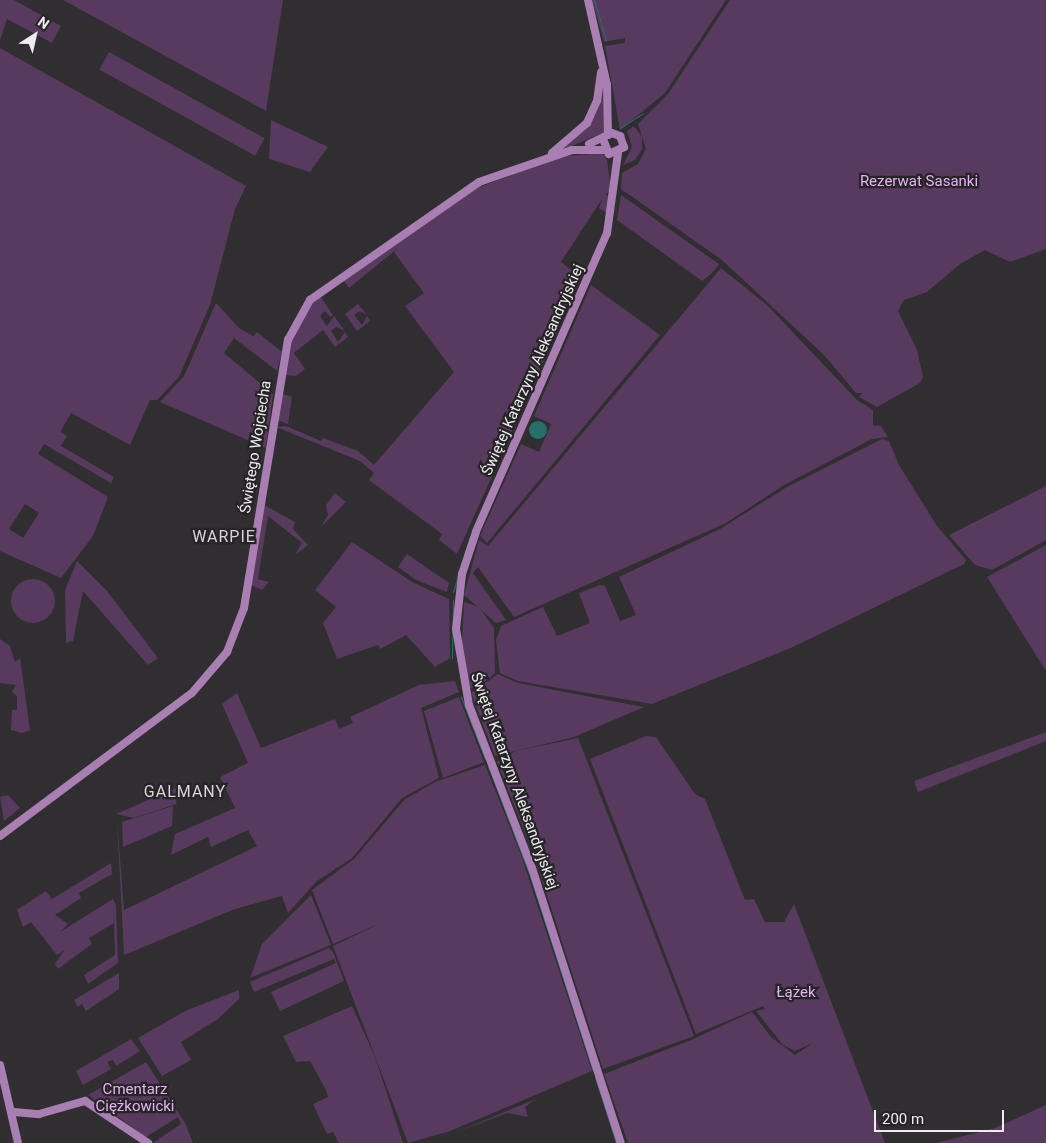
<!DOCTYPE html>
<meta charset="utf-8">
<style>
body{margin:0}
#map{position:relative;width:1046px;height:1143px;overflow:hidden;background:#302e30;font-family:Roboto,sans-serif}
div>[style]{position:absolute}
.green>*{inset:0;background:#573a5e;transform-origin:0 0}
.round{border-radius:50%}
.water>*{inset:0;background:#27706a}
.stream>*{height:1px;margin:-0.5px;padding:0 0.5px;transform-origin:0.5px;border-radius:0.5px;background:#27706a}
.secondary>*{height:8px;margin:-4px;padding:0 4px;transform-origin:4px;border-radius:4px;background:#a97eb3}
span{translate:-50% -50%;white-space:nowrap;text-align:center;line-height:1.15;-webkit-text-stroke:4.5px #262426;paint-order:stroke}
.park-label{font-size:15px;color:#e6b3f2}
.street-label{font-size:15px;color:#eeecee}
.neighbourhood-label{font-size:16px;color:#d9d6da;letter-spacing:1px}
.north{position:absolute;left:10px;top:10px;width:50px;height:50px;-webkit-text-stroke:4px #262426;paint-order:stroke;rotate:35deg;font-size:14px;font-weight:700;line-height:20px;text-align:center;color:#eeecee}
.north::after{content:'';display:block;margin:auto;width:18px;height:22px;background:#eeecee;clip-path:polygon(50% 0,100% 100%,50% 72%,0 100%)}
.scale{position:absolute;left:874px;top:1110px;width:130px;height:22px;box-sizing:border-box;border:2px solid #eeecee;border-top:0;padding-left:6px;font-size:15px;line-height:18px;white-space:nowrap;color:#eeecee;-webkit-text-stroke:4px #262426;paint-order:stroke}
</style>
<div id="map">
<div class="green">
<div style="clip-path:polygon(0 0,14px 0,61px 26px,52px 43px,7px 19px,0 40px)"></div>
<div style="clip-path:polygon(63px 0,283px 0,266px 111px)"></div>
<div style="clip-path:polygon(592px 0,726px 0,665px 93px,620px 130px,605px 46px,625px 43px,625px 38px,604px 42px)"></div>
<div style="clip-path:polygon(730px 0,1046px 0,1046px 249px,1010px 262px,985px 250px,960px 264px,927px 292px,904px 300px,898px 311px,917px 350px,923px 377px,920px 383px,877px 407px,859px 397px,863px 393px,856px 393px,824px 355px,722px 260px,621px 189px,622px 173px,638px 164px,646px 149px,638px 124px,668px 94px)"></div>
<div style="clip-path:polygon(evenodd,0 48px,246px 186px,235px 209px,210px 305px,179px 377px,157px 400px,150px 400px,130px 445px,71px 413px,63px 427px,61px 432px,67px 436px,61px 446px,114px 477px,111px 483px,44px 444px,38px 454px,108px 497px,93px 536px,61px 578px,0 551px,0 48px,25px 504px,39px 513px,23px 538px,9px 529px,25px 504px)"></div>
<div style="left:109px;top:52px;width:178px;height:20px;rotate:29deg"></div>
<div style="clip-path:polygon(603px 81px,605px 132px,562px 150px,590px 124px)"></div>
<div style="clip-path:polygon(271px 120px,328px 147px,310px 172px,269px 159px)"></div>
<div style="clip-path:polygon(634px 126px,642px 137px,642px 149px,635px 160px,623px 165px,632px 147px,627px 131px)"></div>
<div style="clip-path:polygon(602px 153px,607px 160px,611px 190px,606px 194px,609px 197px,607px 213px,599px 208px,602px 199px,561px 262px,581px 278px,457px 554px,439px 540px,442px 534px,369px 480px,374px 473px,360px 461px,276px 427px,286px 426px,321px 441px,323px 438px,358px 451px,374px 465px,454px 372px,405px 306px,424px 293px,394px 252px,398px 248px,349px 288px,343px 280px,476px 188px,566px 156px)"></div>
<div style="clip-path:polygon(621px 195px,719px 264px,712px 273px,702px 281px,617px 220px)"></div>
<div style="clip-path:polygon(721px 268px,768px 306px,857px 400px,873px 410px,873px 425px,881px 426px,888px 437px,872px 439px,784px 485px,726px 523px,514px 617px,478px 567px,473px 573px,506px 620px,496px 623px,464px 595px,479px 540px,488px 546px)"></div>
<div style="clip-path:polygon(591px 285px,660px 335px,487px 543px,480px 536px,521px 444px,539px 452px,551px 424px,534px 416px)"></div>
<div style="clip-path:polygon(320px 296px,333px 315px,330px 317px,325px 311px,320px 316px,327px 326px,334px 316px,345px 331px,336px 327px,331px 331px,338px 342px,345px 332px,348px 337px,335px 347px,323px 330px,294px 353px,305px 369px,296px 376px,285px 375px,289px 345px,308px 308px)"></div>
<div style="clip-path:polygon(216px 303px,239px 328px,253px 336px,257px 332px,282px 352px,277px 371px,234px 338px,224px 353px,273px 394px,266px 448px,160px 402px,184px 376px)"></div>
<div style="clip-path:polygon(358px 304px,367px 315px,360px 311px,354px 315px,362px 325px,367px 316px,370px 321px,357px 331px,345px 314px)"></div>
<div style="clip-path:polygon(281px 393px,292px 397px,288px 424px,277px 420px)"></div>
<div style="clip-path:polygon(882px 439px,889px 441px,899px 465px,937px 526px,966px 560px,964px 564px,793px 647px,652px 704px,518px 681px,500px 673px,496px 640px,501px 626px,543px 607px,557px 636px,590px 623px,579px 593px,600px 585px,605px 586px,620px 621px,636px 615px,619px 577px,720px 529px,787px 487px)"></div>
<div style="clip-path:polygon(1046px 486px,1046px 540px,992px 570px,975px 565px,949px 535px)"></div>
<div style="clip-path:polygon(335px 493px,346px 502px,321px 527px,328px 515px,326px 505px)"></div>
<div style="clip-path:polygon(264px 505px,295px 522px,293px 529px,308px 545px,295px 555px,302px 543px,268px 516px,258px 579px,269px 582px,262px 590px,251px 585px)"></div>
<div style="clip-path:polygon(352px 542px,412px 582px,449px 599px,450px 658px,435px 667px,406px 635px,380px 649px,378px 645px,337px 659px,323px 623px,336px 607px,315px 590px)"></div>
<div style="clip-path:polygon(1046px 545px,1046px 671px,987px 577px)"></div>
<div style="clip-path:polygon(407px 554px,449px 583px,447px 592px,416px 580px,398px 567px)"></div>
<div style="clip-path:polygon(77px 561px,107px 591px,158px 658px,148px 665px,83px 591px,73px 641px,66px 643px,65px 590px)"></div>
<div class="round" style="left:11px;top:579px;width:44px;height:44px"></div>
<div style="clip-path:polygon(464px 602px,479px 607px,494px 628px,495px 673px,479px 687px,469px 688px,462px 641px)"></div>
<div style="clip-path:polygon(0 639px,10px 646px,15px 662px,20px 658px,30px 730px,22px 733px,11px 730px,12px 710px,17px 710px,17px 696px,12px 692px,16px 685px,0 683px)"></div>
<div style="clip-path:polygon(498px 674px,518px 683px,644px 707px,574px 737px,495px 756px,471px 693px)"></div>
<div style="clip-path:polygon(455px 681px,459px 692px,421px 708px,439px 778px,402px 798px,352px 858px,317px 881px,288px 913px,282px 896px,235px 909px,124px 955px,117px 820px,124px 910px,257px 846px,248px 830px,211px 847px,208px 837px,171px 855px,175px 834px,235px 808px,220px 777px,248px 763px,222px 704px,237px 693px,261px 748px,335px 719px,339px 729px,353px 723px,350px 717px,419px 685px)"></div>
<div style="clip-path:polygon(459px 697px,484px 762px,443px 778px,424px 711px)"></div>
<div style="clip-path:polygon(1046px 732px,1046px 741px,918px 792px,914px 781px)"></div>
<div style="clip-path:polygon(646px 736px,656px 737px,695px 794px,705px 799px,745px 900px,754px 899px,765px 922px,784px 922px,794px 904px,885px 1143px,628px 1143px,604px 1074px,691px 1040px,752px 1012px,771px 1037px,795px 1055px,813px 1043px,795px 1051px,783px 1045px,756px 1011px,765px 1009px,763px 1006px,696px 1034px,590px 759px)"></div>
<div style="clip-path:polygon(578px 738px,694px 1036px,603px 1069px,534px 855px,497px 762px,515px 751px)"></div>
<div style="clip-path:polygon(485px 765px,521px 855px,592px 1071px,450px 1131px,408px 1143px,333px 946px,383px 922px,333px 944px,312px 890px,354px 859px,404px 800px,435px 782px)"></div>
<div style="clip-path:polygon(178px 787px,176px 804px,134px 818px,116px 814px)"></div>
<div style="clip-path:polygon(8px 795px,20px 808px,4px 821px,0 797px)"></div>
<div style="clip-path:polygon(173px 806px,172px 826px,123px 847px,122px 822px)"></div>
<div style="clip-path:polygon(111px 863px,112px 874px,79px 893px,81px 898px,55px 915px,68px 924px,60px 932px,113px 899px,116px 905px,118px 963px,88px 984px,84px 975px,115px 955px,114px 923px,89px 938px,92px 944px,58px 969px,55px 964px,65px 949px,57px 955px,31px 922px,23px 927px,17px 910px,46px 891px,52px 899px)"></div>
<div style="clip-path:polygon(311px 895px,331px 945px,250px 978px,262px 944px)"></div>
<div style="clip-path:polygon(329px 948px,333px 952px,344px 981px,280px 1011px,271px 992px,336px 963px,334px 959px,254px 992px,250px 982px)"></div>
<div style="clip-path:polygon(119px 973px,119px 989px,86px 1011px,82px 1004px,78px 1007px,74px 1000px)"></div>
<div style="clip-path:polygon(239px 990px,239px 999px,218px 1019px,181px 1042px,191px 1060px,162px 1076px,138px 1038px,185px 1011px)"></div>
<div style="clip-path:polygon(352px 1006px,375px 1057px,403px 1143px,339px 1143px,333px 1132px,327px 1134px,313px 1104px,328px 1097px,326px 1090px,310px 1061px,296px 1062px,283px 1036px)"></div>
<div style="clip-path:polygon(131px 1039px,140px 1051px,116px 1066px,113px 1060px,107px 1062px,111px 1069px,83px 1085px,76px 1071px)"></div>
<div style="clip-path:polygon(146px 1062px,185px 1123px,193px 1143px,153px 1143px,181px 1124px,178px 1117px,146px 1137px,88px 1095px)"></div>
<div style="clip-path:polygon(536px 1099px,525px 1107px,528px 1117px,507px 1113px,454px 1133px)"></div>
<div style="clip-path:polygon(1046px 1105px,1046px 1143px,936px 1143px,995px 1128px)"></div>
</div>
<div class="water">
<div class="round" style="left:529px;top:421px;width:18px;height:18px"></div>
</div>
<div class="stream">
<div style="left:594px;top:0;width:42px;rotate:73.3deg"></div>
<div style="left:620px;top:128px;width:27px;rotate:-33deg"></div>
<div style="left:473px;top:530px;width:147px;rotate:-66.4deg"></div>
<div style="left:453px;top:592px;width:59px;rotate:-73.1deg"></div>
<div style="left:452px;top:658px;width:58px;rotate:-89deg"></div>
<div style="left:461px;top:697px;width:66px;rotate:68.8deg"></div>
<div style="left:488px;top:766px;width:118px;rotate:69.1deg"></div>
<div style="left:530px;top:876px;width:205px;rotate:72.1deg"></div>
<div style="left:595px;top:1077px;width:69px;rotate:72.3deg"></div>
</div>
<div class="secondary">
<div style="left:588px;top:0;width:87px;rotate:77.4deg"></div>
<div style="left:607px;top:85px;width:50px;rotate:88.9deg"></div>
<div style="left:589px;top:144px;width:25px;rotate:-26deg"></div>
<div style="left:612px;top:133px;width:9px;rotate:21deg"></div>
<div style="left:620px;top:136px;width:12px;rotate:70deg"></div>
<div style="left:624px;top:147px;width:17px;rotate:155deg"></div>
<div style="left:609px;top:154px;width:16px;rotate:-112deg"></div>
<div style="left:552px;top:153px;width:46px;rotate:-40.6deg"></div>
<div style="left:587px;top:123px;width:24px;rotate:-66deg"></div>
<div style="left:597px;top:101px;width:29px;rotate:-82deg"></div>
<div style="left:618px;top:153px;width:81px;rotate:97.8deg"></div>
<div style="left:607px;top:233px;width:326px;rotate:113.7deg"></div>
<div style="left:476px;top:532px;width:44px;rotate:108.4deg"></div>
<div style="left:462px;top:574px;width:55px;rotate:96.2deg"></div>
<div style="left:456px;top:629px;width:77px;rotate:80.3deg"></div>
<div style="left:469px;top:705px;width:175px;rotate:68.9deg"></div>
<div style="left:532px;top:868px;width:289px;rotate:72.1deg"></div>
<div style="left:0;top:836px;width:239px;rotate:-36.7deg"></div>
<div style="left:192px;top:693px;width:54px;rotate:-49.5deg"></div>
<div style="left:227px;top:652px;width:47px;rotate:-68.9deg"></div>
<div style="left:244px;top:608px;width:272px;rotate:-80.7deg"></div>
<div style="left:288px;top:340px;width:46px;rotate:-61.2deg"></div>
<div style="left:310px;top:300px;width:206px;rotate:-34.9deg"></div>
<div style="left:479px;top:182px;width:98px;rotate:-19deg"></div>
<div style="left:572px;top:150px;width:32px"></div>
<div style="left:0;top:1065px;width:80px;rotate:77deg"></div>
<div style="left:14px;top:1112px;width:25px;rotate:5deg"></div>
<div style="left:39px;top:1114px;width:48px;rotate:-15.8deg"></div>
<div style="left:85px;top:1101px;width:76px;rotate:33.7deg"></div>
</div>
<div class="park-label">
<span style="left:919px;top:182px">Rezerwat Sasanki</span>
<span style="left:796px;top:993px">Łążek</span>
<span style="left:135px;top:1098px">Cmentarz<br>Ciężkowicki</span>
</div>
<div class="street-label">
<span style="left:533px;top:370px;rotate:-66deg">Świętej Katarzyny Aleksandryjskiej</span>
<span style="left:256px;top:447px;rotate:-81deg">Świętego Wojciecha</span>
<span style="left:514px;top:781px;rotate:70deg">Świętej Katarzyny Aleksandryjskiej</span>
</div>
<div class="neighbourhood-label">
<span style="left:224px;top:537px">WARPIE</span>
<span style="left:185px;top:792px">GALMANY</span>
</div>
<div class="north">N</div>
<div class="scale">200 m</div>
</div>
